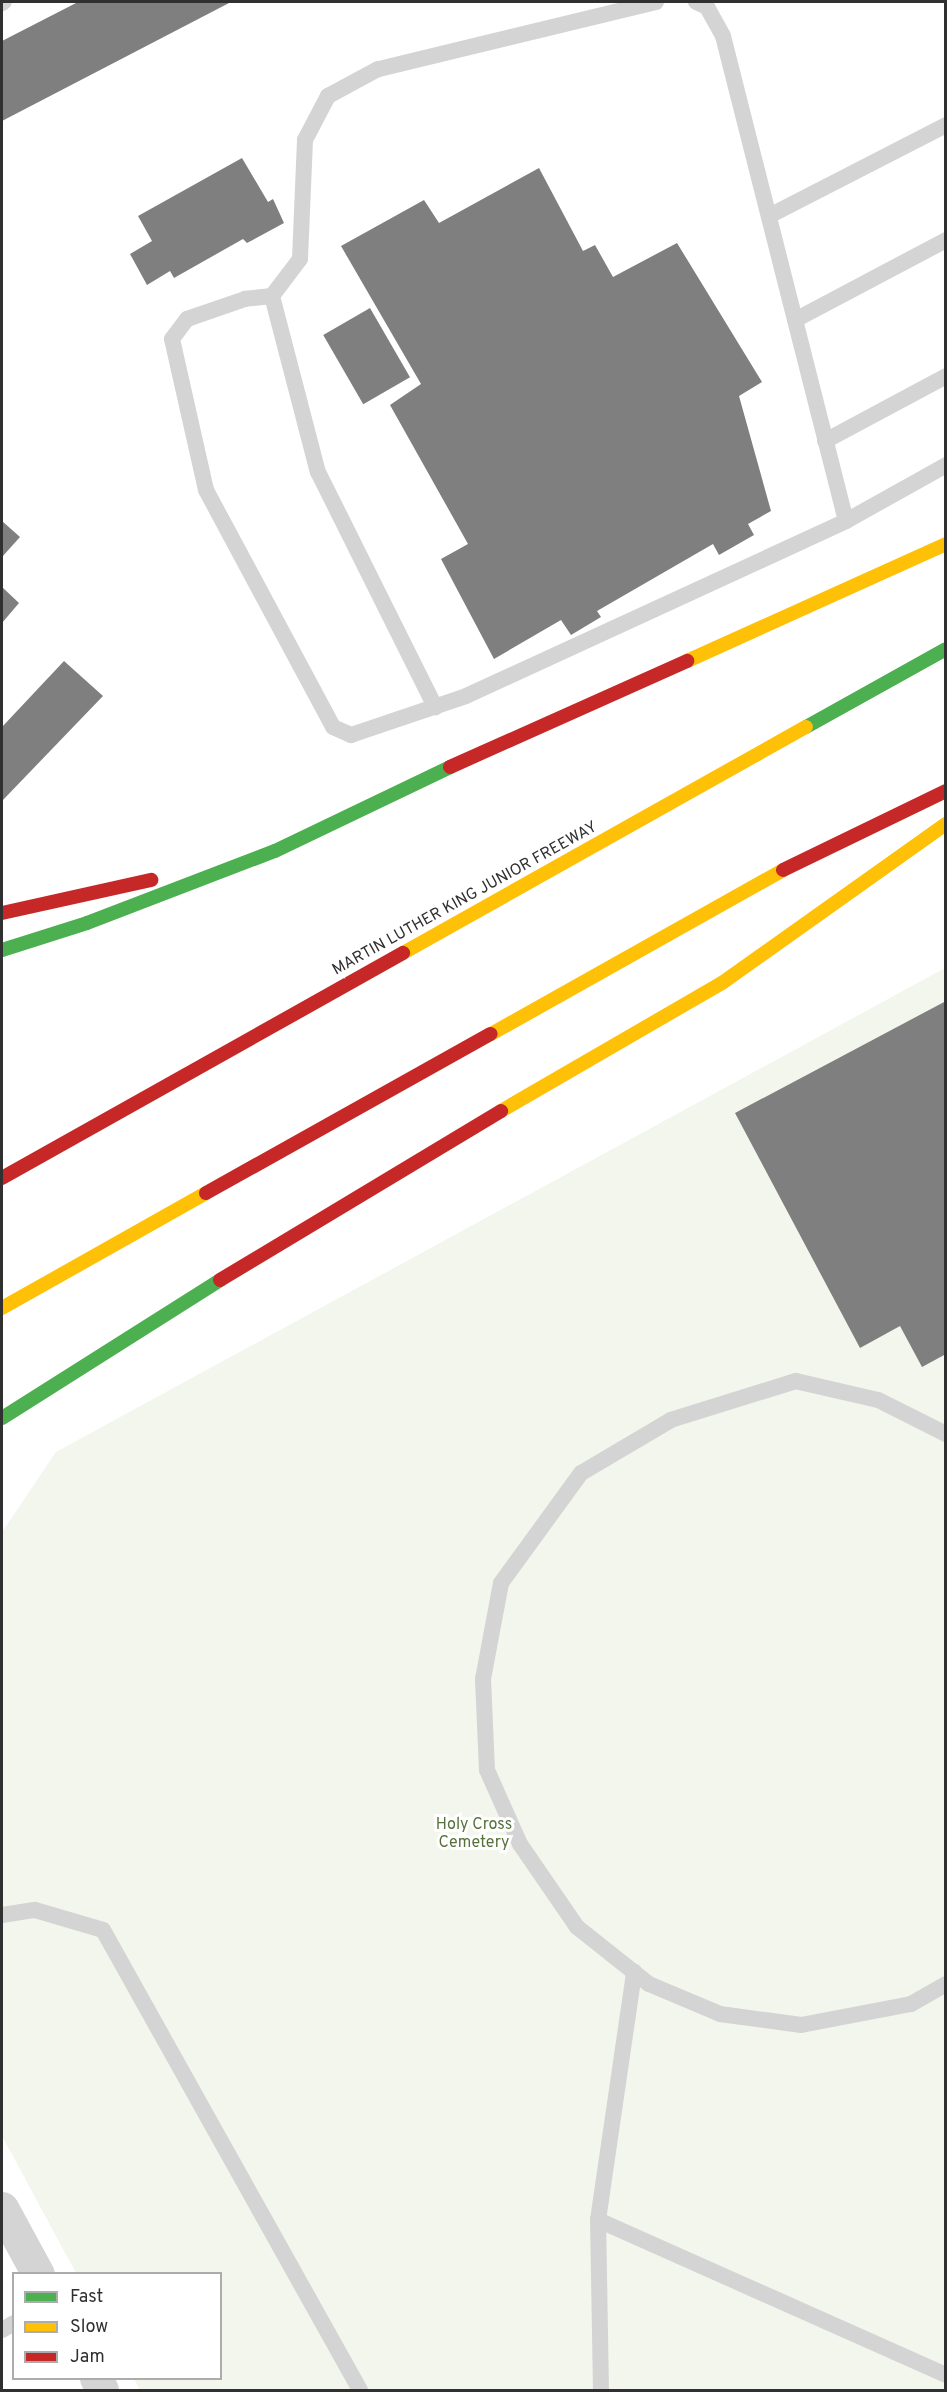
<!DOCTYPE html>
<style>
body{margin:0}
#map{position:relative;width:947px;height:2392px;overflow:hidden;background:#fff;font-family:Overpass,sans-serif}
div>[style]{position:absolute}
.green>*{inset:0;background:#f2f6ec}
.building>*{inset:0;background:#7f7f7f;transform-origin:0 0}
.lane>*{height:16px;margin:-8px;padding:0 8px;transform-origin:8px;border-radius:8px;background:#d4d4d4}
.street>*{height:33px;margin:-16.5px;padding:0 16.5px;transform-origin:16.5px;border-radius:16.5px;background:#d4d4d4}
.fast>*{height:14px;margin:-7px;padding:0 7px;transform-origin:7px;border-radius:7px;background:#4caf50}
.slow>*{height:14px;margin:-7px;padding:0 7px;transform-origin:7px;border-radius:7px;background:#ffc107}
.jam>*{height:14px;margin:-7px;padding:0 7px;transform-origin:7px;border-radius:7px;background:#c62828}
span{translate:-50% -50%;white-space:nowrap;text-align:center;line-height:1.15;-webkit-text-stroke:6px #fff;paint-order:stroke}
.street-label{font-size:16px;color:#303030}
.park-label{font-size:16px;color:#557139}
.frame{position:absolute;inset:0;border:3px solid #303030;pointer-events:none}
.legend{position:absolute;left:12px;top:2272px;width:210px;height:108px;box-sizing:border-box;background:#fff;border:2px solid #acacac;margin:0;padding:8px 10px;list-style:none;font-size:18px;color:#303030}
.legend li{display:flex;align-items:center;gap:12px;height:30px}
.legend b{width:30px;border:2px solid #acacac}
</style>
<div id="map">
<div class="green">
<div style="clip-path:polygon(945px 968px,945px 2390px,140px 2390px,134px 2379px,220px 2378px,220px 2274px,76px 2273px,2px 2136px,2px 1532px,56px 1452px)"></div>
</div>
<div class="building">
<div style="clip-path:polygon(78px 2px,231px 2px,2px 121px,2px 41px)"></div>
<div style="clip-path:polygon(242px 158px,268px 202px,273px 199px,284px 223px,247px 243px,243px 239px,174px 278px,170px 271px,147px 285px,130px 254px,152px 241px,138px 216px)"></div>
<div style="clip-path:polygon(539px 168px,583px 251px,595px 245px,613px 277px,677px 243px,762px 382px,739px 396px,771px 511px,748px 524px,754px 535px,719px 555px,713px 544px,597px 611px,601px 617px,571px 635px,561px 620px,494px 659px,441px 559px,468px 544px,390px 405px,421px 384px,341px 246px,424px 200px,439px 223px)"></div>
<div style="left:370px;top:308px;width:80px;height:54px;rotate:60deg"></div>
<div style="clip-path:polygon(2px 521px,20px 537px,2px 557px)"></div>
<div style="clip-path:polygon(2px 587px,19px 603px,2px 623px)"></div>
<div style="clip-path:polygon(64px 661px,103px 696px,2px 801px,2px 727px)"></div>
<div style="clip-path:polygon(946px 1001px,946px 1354px,922px 1367px,900px 1326px,860px 1348px,735px 1113px)"></div>
</div>
<div class="lane">
<div style="left:656px;top:2px;width:286px;rotate:166.4deg"></div>
<div style="left:378px;top:69px;width:57px;rotate:151.6deg"></div>
<div style="left:328px;top:96px;width:50px;rotate:117.6deg"></div>
<div style="left:305px;top:140px;width:119px;rotate:92.4deg"></div>
<div style="left:300px;top:259px;width:46px;rotate:127.1deg"></div>
<div style="left:272px;top:296px;width:27px;rotate:174deg"></div>
<div style="left:245px;top:299px;width:61px;rotate:161deg"></div>
<div style="left:187px;top:319px;width:25px;rotate:127deg"></div>
<div style="left:172px;top:339px;width:155px;rotate:77.3deg"></div>
<div style="left:206px;top:490px;width:269px;rotate:61.8deg"></div>
<div style="left:333px;top:727px;width:20px;rotate:24deg"></div>
<div style="left:351px;top:735px;width:121px;rotate:-18.7deg"></div>
<div style="left:466px;top:696px;width:418px;rotate:-24.7deg"></div>
<div style="left:846px;top:521px;width:115px;rotate:-29.2deg"></div>
<div style="left:696px;top:2px;width:12px;rotate:24deg"></div>
<div style="left:707px;top:7px;width:33px;rotate:61deg"></div>
<div style="left:723px;top:36px;width:500px;rotate:75.77deg"></div>
<div style="left:2px;top:3px;width:2px;rotate:-27deg"></div>
<div style="left:769px;top:216px;width:199px;rotate:-27.2deg"></div>
<div style="left:272px;top:296px;width:182px;rotate:75.4deg"></div>
<div style="left:318px;top:472px;width:263px;rotate:63.5deg"></div>
<div style="left:795px;top:320px;width:171px;rotate:-27.9deg"></div>
<div style="left:825px;top:441px;width:137px;rotate:-28.2deg"></div>
<div style="left:946px;top:1434px;width:76px;rotate:-153.4deg"></div>
<div style="left:878px;top:1400px;width:84px;rotate:-167deg"></div>
<div style="left:796px;top:1381px;width:131px;rotate:162.7deg"></div>
<div style="left:671px;top:1420px;width:104px;rotate:149.5deg"></div>
<div style="left:581px;top:1473px;width:136px;rotate:126deg"></div>
<div style="left:501px;top:1583px;width:98px;rotate:100.6deg"></div>
<div style="left:483px;top:1679px;width:91px;rotate:87.5deg"></div>
<div style="left:487px;top:1770px;width:81px;rotate:66deg"></div>
<div style="left:520px;top:1844px;width:101px;rotate:55.5deg"></div>
<div style="left:577px;top:1927px;width:92px;rotate:38.4deg"></div>
<div style="left:649px;top:1984px;width:77px;rotate:22.9deg"></div>
<div style="left:720px;top:2014px;width:82px;rotate:7.7deg"></div>
<div style="left:801px;top:2025px;width:112px;rotate:-10.8deg"></div>
<div style="left:911px;top:2004px;width:40px;rotate:-29.7deg"></div>
<div style="left:2px;top:1915px;width:33px;rotate:-9deg"></div>
<div style="left:35px;top:1910px;width:71px;rotate:16.4deg"></div>
<div style="left:103px;top:1930px;width:527px;rotate:60.81deg"></div>
<div style="left:598px;top:2220px;width:381px;rotate:24deg"></div>
<div style="left:2px;top:2330px;width:14px;rotate:-30deg"></div>
<div style="left:601px;top:2390px;width:170px;rotate:-91deg"></div>
<div style="left:598px;top:2220px;width:251px;rotate:-81.7deg"></div>
</div>
<div class="street">
<div style="left:2px;top:2208px;width:75px;rotate:61.4deg"></div>
<div style="left:96px;top:2378px;width:13px;rotate:63deg"></div>
</div>
<div class="fast">
<div style="left:806px;top:727px;width:160px;rotate:-29.1deg"></div>
<div style="left:2px;top:950px;width:89px;rotate:-17.6deg"></div>
<div style="left:87px;top:923px;width:201px;rotate:-21deg"></div>
<div style="left:275px;top:851px;width:194px;rotate:-25.6deg"></div>
<div style="left:2px;top:1418px;width:258px;rotate:-32.3deg"></div>
</div>
<div class="slow">
<div style="left:687px;top:661px;width:284px;rotate:-24.3deg"></div>
<div style="left:403px;top:953px;width:462px;rotate:-29.3deg"></div>
<div style="left:491px;top:1034px;width:335px;rotate:-29.3deg"></div>
<div style="left:501px;top:1111px;width:255px;rotate:-30.1deg"></div>
<div style="left:722px;top:983px;width:275px;rotate:-35.4deg"></div>
<div style="left:2px;top:1308px;width:234px;rotate:-29.4deg"></div>
</div>
<div class="jam">
<div style="left:450px;top:767px;width:260px;rotate:-24.1deg"></div>
<div style="left:783px;top:870px;width:181px;rotate:-25.9deg"></div>
<div style="left:2px;top:913px;width:153px;rotate:-12.5deg"></div>
<div style="left:2px;top:1178px;width:460px;rotate:-29.3deg"></div>
<div style="left:206px;top:1193px;width:326px;rotate:-29.2deg"></div>
<div style="left:220px;top:1280px;width:328px;rotate:-31deg"></div>
</div>
<div class="street-label">
<span style="left:465px;top:899px;rotate:-29deg">MARTIN LUTHER KING JUNIOR FREEWAY</span>
</div>
<div class="park-label">
<span style="left:474px;top:1834px">Holy Cross<br>Cemetery</span>
</div>
<div class="frame"></div>
<ul class="legend">
<li><b style="height:8px;background:#4caf50"></b>Fast</li>
<li><b style="height:8px;background:#ffc107"></b>Slow</li>
<li><b style="height:8px;background:#c62828"></b>Jam</li>
</ul>
</div>
